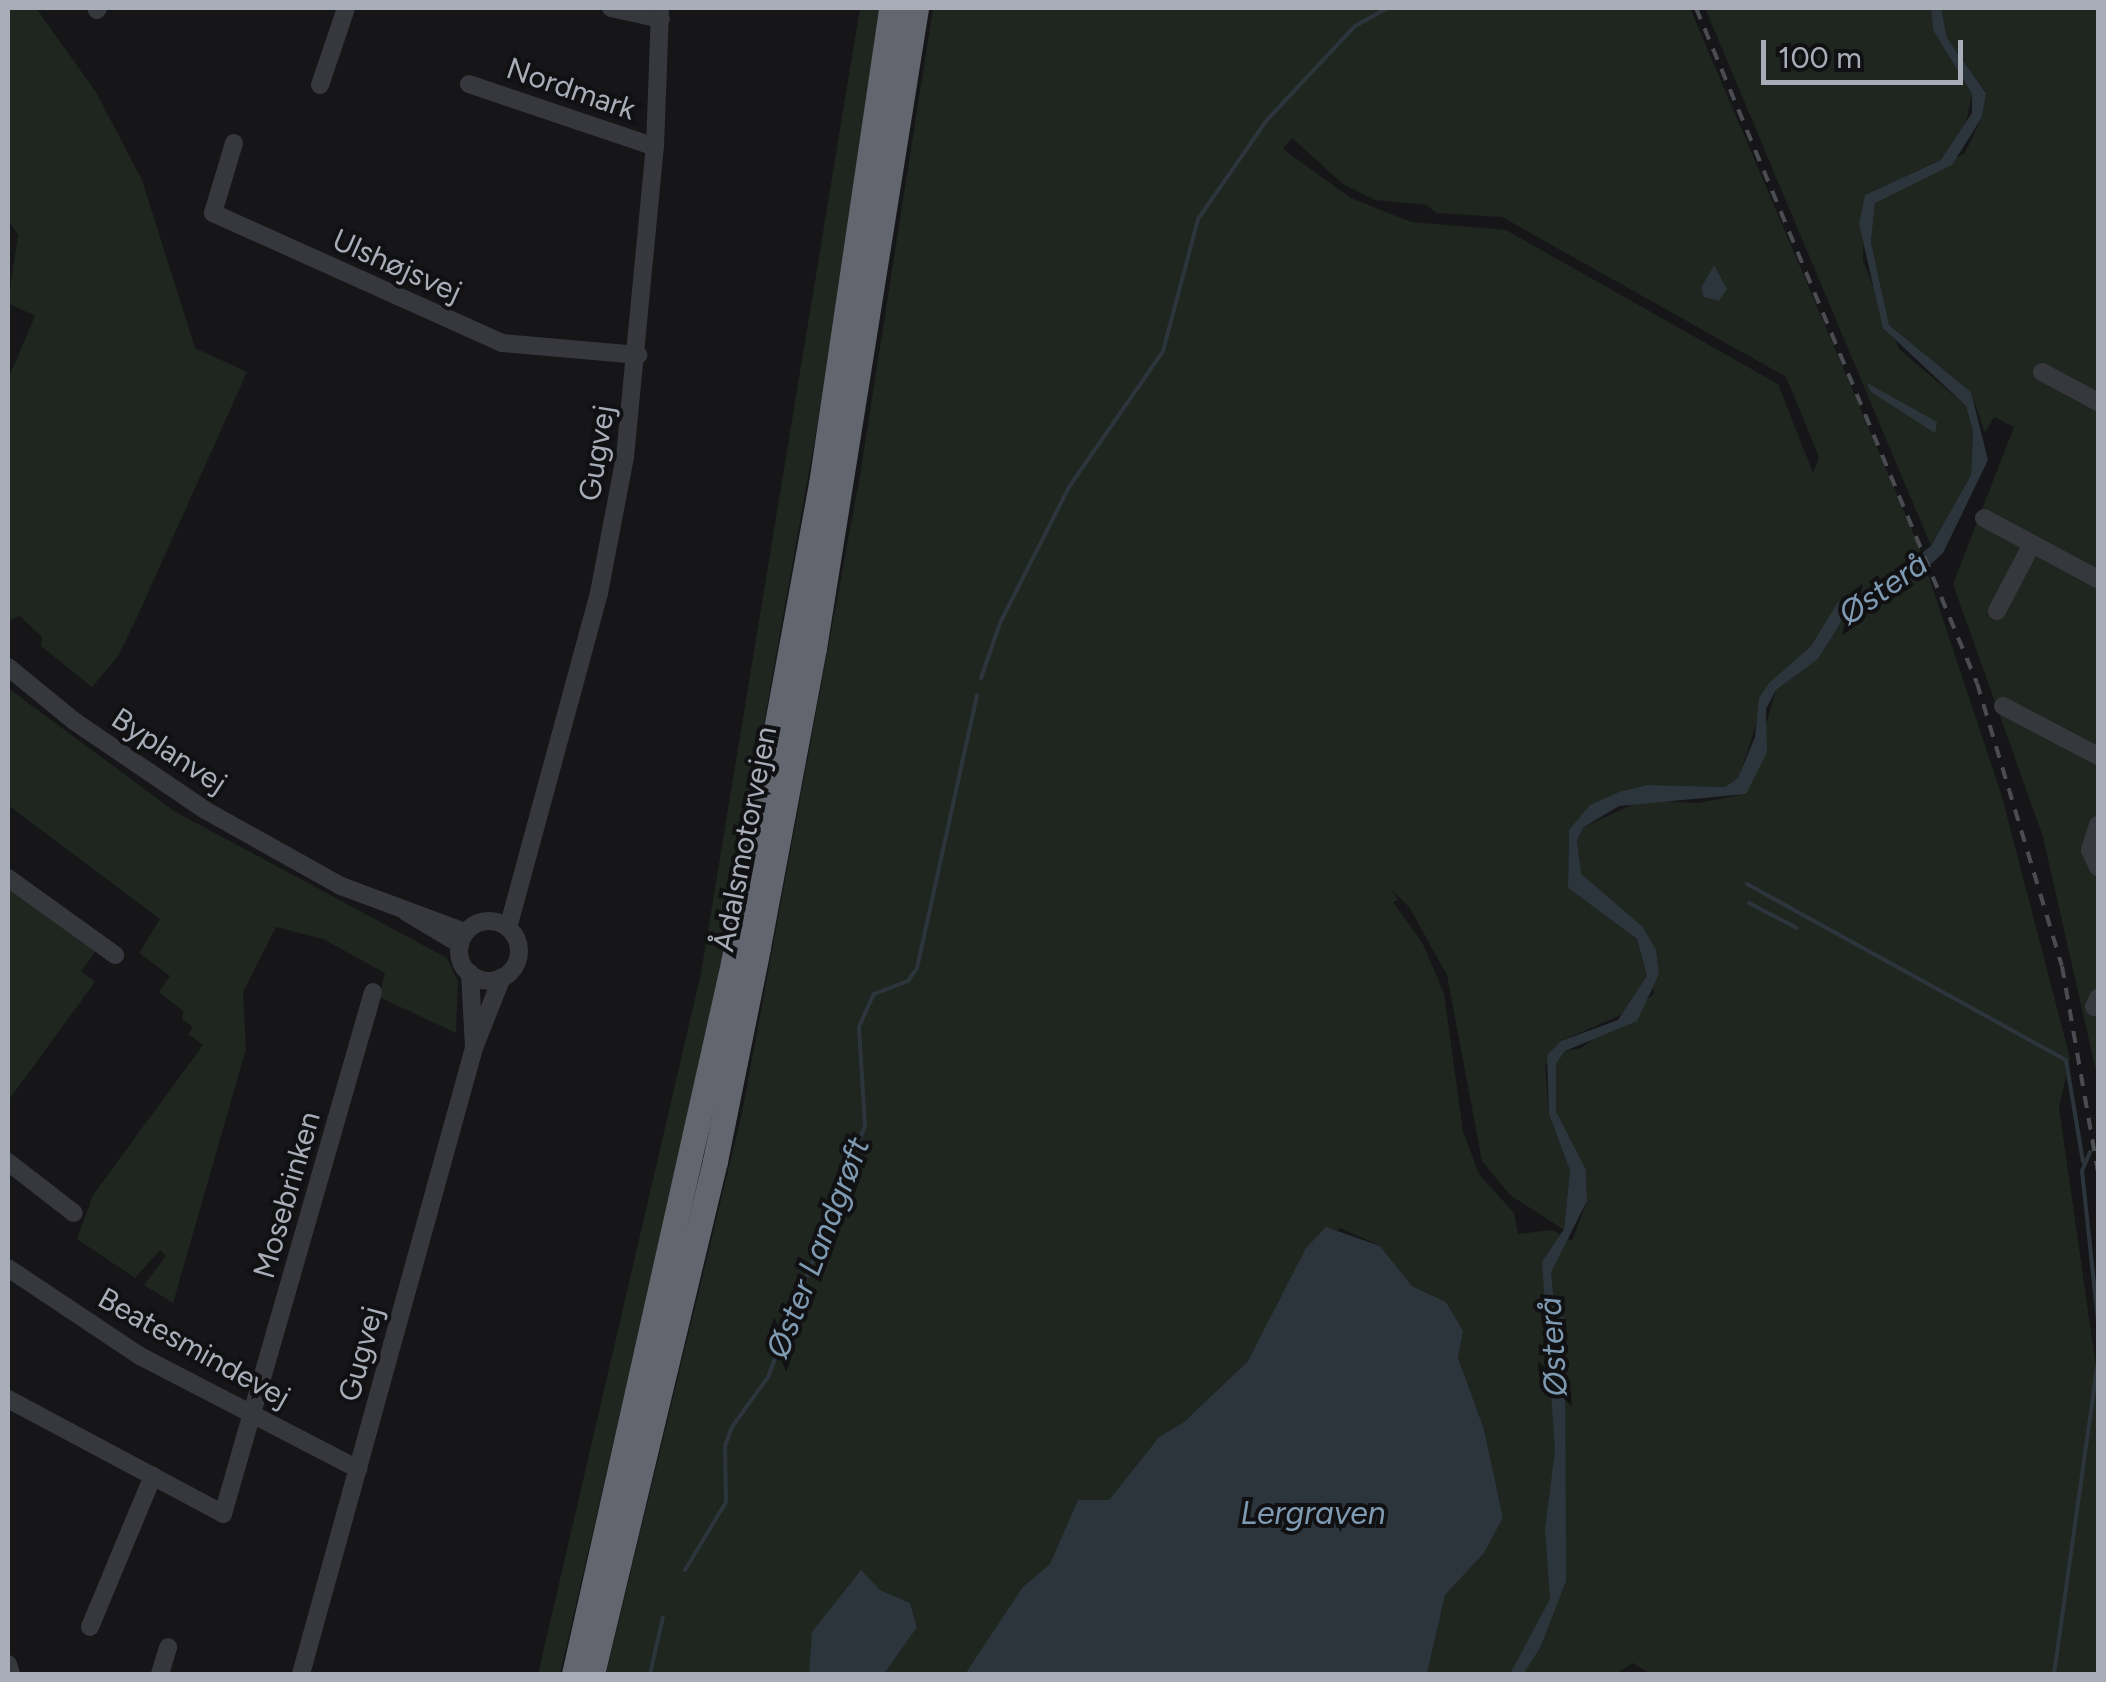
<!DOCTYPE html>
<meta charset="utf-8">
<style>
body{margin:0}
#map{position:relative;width:2106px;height:1682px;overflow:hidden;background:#161618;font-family:Figtree,sans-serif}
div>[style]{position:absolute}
.green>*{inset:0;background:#1e261f}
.water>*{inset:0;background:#2c353c}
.stream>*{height:4px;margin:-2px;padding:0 2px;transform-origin:2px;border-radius:2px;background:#2c353c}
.minor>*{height:18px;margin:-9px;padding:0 9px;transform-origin:9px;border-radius:9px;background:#37383d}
.minor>.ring{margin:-9px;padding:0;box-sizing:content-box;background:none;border:18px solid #37383d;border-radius:50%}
.highway>*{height:25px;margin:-12.5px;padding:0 12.5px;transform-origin:12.5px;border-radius:12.5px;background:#63666e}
.rail>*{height:4px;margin-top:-2px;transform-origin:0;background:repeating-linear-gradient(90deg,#4a4c52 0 12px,transparent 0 22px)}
span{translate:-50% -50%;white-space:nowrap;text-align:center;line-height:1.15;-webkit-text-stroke:8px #111113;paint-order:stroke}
.street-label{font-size:30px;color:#a8adb8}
.water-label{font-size:32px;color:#7f9bb3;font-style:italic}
.frame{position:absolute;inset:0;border:10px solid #a8adb8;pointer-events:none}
.scale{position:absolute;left:1761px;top:40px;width:202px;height:45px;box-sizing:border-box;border:5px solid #a8adb8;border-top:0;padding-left:12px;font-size:30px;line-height:35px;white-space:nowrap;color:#a8adb8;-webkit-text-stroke:8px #111113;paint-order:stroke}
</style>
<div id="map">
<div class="green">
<div style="clip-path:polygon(8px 8px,36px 8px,96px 92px,142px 180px,195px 348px,247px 372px,139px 613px,118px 656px,92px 687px,41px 646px,42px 637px,20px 616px,8px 621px,8px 379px,35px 316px,8px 303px,18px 235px,8px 220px)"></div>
<div style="clip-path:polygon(860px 8px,880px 8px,817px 427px,711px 1018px,560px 1674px,538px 1674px,701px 973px)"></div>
<div style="clip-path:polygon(evenodd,933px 8px,1690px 8px,1921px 551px,1886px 581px,1838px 603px,1811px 646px,1769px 683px,1739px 778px,1725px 787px,1648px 785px,1569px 830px,1568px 888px,1637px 939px,1647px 976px,1630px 1011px,1561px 1041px,1545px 1066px,1549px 1114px,1570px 1171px,1564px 1230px,1510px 1195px,1482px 1161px,1447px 975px,1409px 907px,1391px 889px,1398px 900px,1393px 902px,1422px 942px,1444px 993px,1463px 1131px,1479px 1174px,1514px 1213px,1518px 1234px,1552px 1230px,1572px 1241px,1587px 1201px,1586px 1170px,1556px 1111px,1556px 1064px,1565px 1051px,1581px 1048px,1654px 994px,1642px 926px,1580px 874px,1577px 840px,1584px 827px,1642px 800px,1698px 803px,1746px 794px,1776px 690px,1818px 659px,1843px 619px,1926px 568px,2001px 793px,2070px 1058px,2059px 1108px,2098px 1380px,2098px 1674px,1651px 1674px,1633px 1663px,1615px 1674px,1427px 1674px,1445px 1595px,1484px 1553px,1503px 1518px,1484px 1429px,1458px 1358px,1462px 1331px,1446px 1302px,1412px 1286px,1380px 1246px,1340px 1228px,1278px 1301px,1265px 1338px,1248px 1361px,1184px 1422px,1159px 1437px,1109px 1500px,1078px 1501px,1050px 1565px,1022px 1588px,965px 1674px,884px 1674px,917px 1626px,910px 1603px,880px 1590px,809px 1674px,606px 1674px,742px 1113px,860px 475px,933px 8px,1292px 138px,1343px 184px,1375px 200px,1427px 205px,1436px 213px,1502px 217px,1786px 377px,1819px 457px,1813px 473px,1778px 384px,1506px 230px,1411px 222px,1351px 198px,1283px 149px,1292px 138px)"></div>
<div style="clip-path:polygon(1705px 8px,1931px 8px,1933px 30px,1972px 94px,1963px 137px,1941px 160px,1865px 195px,1863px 261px,1899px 349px,1966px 406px,1973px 430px,1971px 475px,1931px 546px)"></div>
<div style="clip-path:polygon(1941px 8px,2098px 8px,2098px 1080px,2043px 837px,1953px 584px,2014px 427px,1994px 417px,1985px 433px,1971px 392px,1889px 325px,1871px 242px,1875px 203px,1965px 153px,1982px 117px,1986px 92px,1947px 38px)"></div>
<div style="clip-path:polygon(8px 688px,174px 811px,447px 958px,458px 981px,456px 1033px,379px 997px,385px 973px,323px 939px,276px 927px,243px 992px,246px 1049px,173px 1303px,144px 1285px,166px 1256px,160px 1250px,135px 1278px,77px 1239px,93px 1195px,203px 1045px,188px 1034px,193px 1027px,182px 1019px,183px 1011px,159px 992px,170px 976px,139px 953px,160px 919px,8px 805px)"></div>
<div style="clip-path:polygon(8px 884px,97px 950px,81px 971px,95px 982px,8px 1101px)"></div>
</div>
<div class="water">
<div style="clip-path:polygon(1931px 8px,1941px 8px,1947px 38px,1986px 93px,1982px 117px,1952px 165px,1875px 203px,1871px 242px,1889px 325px,1971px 392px,1988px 460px,1943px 553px,1896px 596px,1843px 619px,1818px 659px,1776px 690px,1766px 709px,1767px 752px,1746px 794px,1619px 806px,1584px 827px,1577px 840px,1581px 874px,1642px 926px,1656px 950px,1659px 974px,1637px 1021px,1565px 1051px,1556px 1064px,1556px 1111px,1586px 1170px,1587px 1201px,1551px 1272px,1555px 1314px,1565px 1318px,1566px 1581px,1540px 1648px,1523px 1674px,1510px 1674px,1550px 1599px,1545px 1529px,1555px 1451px,1542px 1262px,1564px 1229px,1570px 1171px,1549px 1114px,1547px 1055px,1561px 1041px,1618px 1020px,1647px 976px,1637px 939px,1568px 888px,1569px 830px,1590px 805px,1619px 792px,1648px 785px,1725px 787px,1738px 778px,1755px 737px,1759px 698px,1769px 683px,1811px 646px,1838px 602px,1886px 581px,1931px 546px,1971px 475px,1973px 431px,1966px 406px,1883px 328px,1859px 224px,1865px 195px,1941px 160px,1972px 113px,1972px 94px,1933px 30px)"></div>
<div style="clip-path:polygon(1714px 265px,1727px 289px,1719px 301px,1704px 297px,1701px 288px)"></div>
<div style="clip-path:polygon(1867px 383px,1937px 422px,1935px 433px,1871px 392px)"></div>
<div style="clip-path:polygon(1326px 1227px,1380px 1246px,1412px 1286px,1446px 1302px,1463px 1331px,1458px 1358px,1484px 1429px,1503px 1518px,1484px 1553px,1445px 1595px,1427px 1674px,965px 1674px,1022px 1588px,1050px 1564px,1078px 1500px,1109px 1500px,1159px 1437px,1184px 1422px,1248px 1361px,1306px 1248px)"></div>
<div style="clip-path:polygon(861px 1570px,880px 1590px,910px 1603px,917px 1627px,884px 1674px,809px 1674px,812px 1632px)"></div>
</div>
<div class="stream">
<div style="left:981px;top:678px;width:58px;rotate:-70.9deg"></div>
<div style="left:1000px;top:623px;width:153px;rotate:-63.1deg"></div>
<div style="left:1069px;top:487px;width:165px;rotate:-55.3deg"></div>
<div style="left:1163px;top:351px;width:137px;rotate:-75.1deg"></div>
<div style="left:1198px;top:219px;width:119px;rotate:-55.2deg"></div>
<div style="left:1266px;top:121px;width:130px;rotate:-46.9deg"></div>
<div style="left:1355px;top:26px;width:37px;rotate:-29deg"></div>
<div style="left:1747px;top:884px;width:364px;rotate:28.9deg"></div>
<div style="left:2066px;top:1060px;width:103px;rotate:80.5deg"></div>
<div style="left:1749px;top:903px;width:54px;rotate:27.5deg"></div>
<div style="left:2090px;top:1152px;width:21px;rotate:113deg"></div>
<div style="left:2082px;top:1171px;width:151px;rotate:83.9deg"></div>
<div style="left:685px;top:1570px;width:79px;rotate:-58.9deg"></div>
<div style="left:726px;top:1502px;width:56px;rotate:-91deg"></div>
<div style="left:725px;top:1446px;width:20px;rotate:-70deg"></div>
<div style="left:732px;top:1427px;width:62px;rotate:-54.2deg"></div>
<div style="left:768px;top:1377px;width:269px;rotate:-68.9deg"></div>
<div style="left:865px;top:1126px;width:99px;rotate:-93.5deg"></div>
<div style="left:859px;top:1027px;width:36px;rotate:-66deg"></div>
<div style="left:874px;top:994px;width:36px;rotate:-21deg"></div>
<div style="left:908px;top:981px;width:16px;rotate:-55deg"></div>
<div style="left:917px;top:968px;width:279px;rotate:-77.6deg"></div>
<div style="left:650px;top:1674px;width:58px;rotate:-77.2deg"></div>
<div style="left:2054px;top:1674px;width:315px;rotate:-82deg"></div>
</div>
<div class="minor">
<div style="left:611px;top:8px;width:51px;rotate:12.4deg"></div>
<div style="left:97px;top:10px;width:2px;rotate:-63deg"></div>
<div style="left:469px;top:84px;width:196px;rotate:18.7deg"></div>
<div style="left:320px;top:85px;width:81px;rotate:-71.3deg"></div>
<div style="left:234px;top:143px;width:73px;rotate:106.7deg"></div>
<div style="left:213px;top:213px;width:317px;rotate:24.2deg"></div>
<div style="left:502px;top:343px;width:137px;rotate:5deg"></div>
<div style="left:2042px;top:372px;width:64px;rotate:28.2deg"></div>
<div style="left:1984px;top:518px;width:129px;rotate:28.2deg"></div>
<div style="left:1997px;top:611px;width:76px;rotate:-62.4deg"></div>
<div style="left:8px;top:667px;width:85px;rotate:39.3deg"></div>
<div style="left:74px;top:721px;width:158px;rotate:34.2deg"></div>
<div style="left:205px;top:810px;width:156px;rotate:29.2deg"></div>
<div style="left:341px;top:886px;width:132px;rotate:20.4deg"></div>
<div style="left:2003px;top:706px;width:107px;rotate:27.8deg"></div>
<div style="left:2098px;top:825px;width:26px;rotate:108deg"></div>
<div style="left:2090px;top:850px;width:19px;rotate:65deg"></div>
<div style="left:8px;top:878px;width:132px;rotate:35.7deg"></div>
<div style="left:406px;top:912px;width:63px;rotate:30.7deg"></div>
<div class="ring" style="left:459px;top:921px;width:42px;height:42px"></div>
<div style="left:508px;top:928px;width:347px;rotate:-74.8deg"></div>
<div style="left:599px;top:593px;width:138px;rotate:-79.2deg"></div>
<div style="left:625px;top:457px;width:311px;rotate:-84.5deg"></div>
<div style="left:655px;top:147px;width:139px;rotate:-87.9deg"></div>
<div style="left:470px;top:973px;width:75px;rotate:86.9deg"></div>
<div style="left:2094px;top:1007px;width:10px;rotate:-66deg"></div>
<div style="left:8px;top:1162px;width:83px;rotate:37.7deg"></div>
<div style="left:8px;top:1268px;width:159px;rotate:33.7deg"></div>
<div style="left:140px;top:1356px;width:246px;rotate:27.4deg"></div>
<div style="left:8px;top:1399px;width:244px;rotate:28.1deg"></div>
<div style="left:223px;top:1514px;width:543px;rotate:-73.97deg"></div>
<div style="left:90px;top:1627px;width:164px;rotate:-67.4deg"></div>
<div style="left:8px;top:1664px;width:10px;rotate:73deg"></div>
<div style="left:160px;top:1674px;width:28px;rotate:-73deg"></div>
<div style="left:301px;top:1674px;width:649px;rotate:-74.55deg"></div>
<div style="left:474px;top:1048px;width:76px;rotate:-68.5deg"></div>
</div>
<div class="highway">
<div style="left:574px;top:1674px;width:729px;rotate:-77.39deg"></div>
<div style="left:733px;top:963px;width:487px;rotate:-79.6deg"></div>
<div style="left:821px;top:484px;width:481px;rotate:-81.6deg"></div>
<div style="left:592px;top:1674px;width:528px;rotate:-76.52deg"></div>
<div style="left:715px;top:1161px;width:218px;rotate:-78.6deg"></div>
<div style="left:758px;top:947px;width:304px;rotate:-79.4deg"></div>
<div style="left:814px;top:648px;width:648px;rotate:-80.94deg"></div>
</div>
<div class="rail">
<div style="left:1696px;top:8px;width:731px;rotate:67.4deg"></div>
<div style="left:1977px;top:683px;width:295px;rotate:73.3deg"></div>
<div style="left:2062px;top:966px;width:209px;rotate:80.1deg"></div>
</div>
<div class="street-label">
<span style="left:571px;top:89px;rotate:19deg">Nordmark</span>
<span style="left:397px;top:266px;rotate:24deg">Ulshøjsvej</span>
<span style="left:597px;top:453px;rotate:-81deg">Gugvej</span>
<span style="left:169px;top:751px;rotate:33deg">Byplanvej</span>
<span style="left:745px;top:839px;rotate:-79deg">Ådalsmotorvejen</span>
<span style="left:287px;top:1195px;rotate:-74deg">Mosebrinken</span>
<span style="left:194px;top:1348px;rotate:29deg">Beatesmindevej</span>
<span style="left:361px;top:1354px;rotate:-75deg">Gugvej</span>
</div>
<div class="water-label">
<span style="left:1883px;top:589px;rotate:-35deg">Østerå</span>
<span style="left:818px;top:1248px;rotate:-69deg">Øster Landgrøft</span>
<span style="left:1553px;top:1347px;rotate:-94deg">Østerå</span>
<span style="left:1313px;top:1513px">Lergraven</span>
</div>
<div class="frame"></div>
<div class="scale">100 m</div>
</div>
